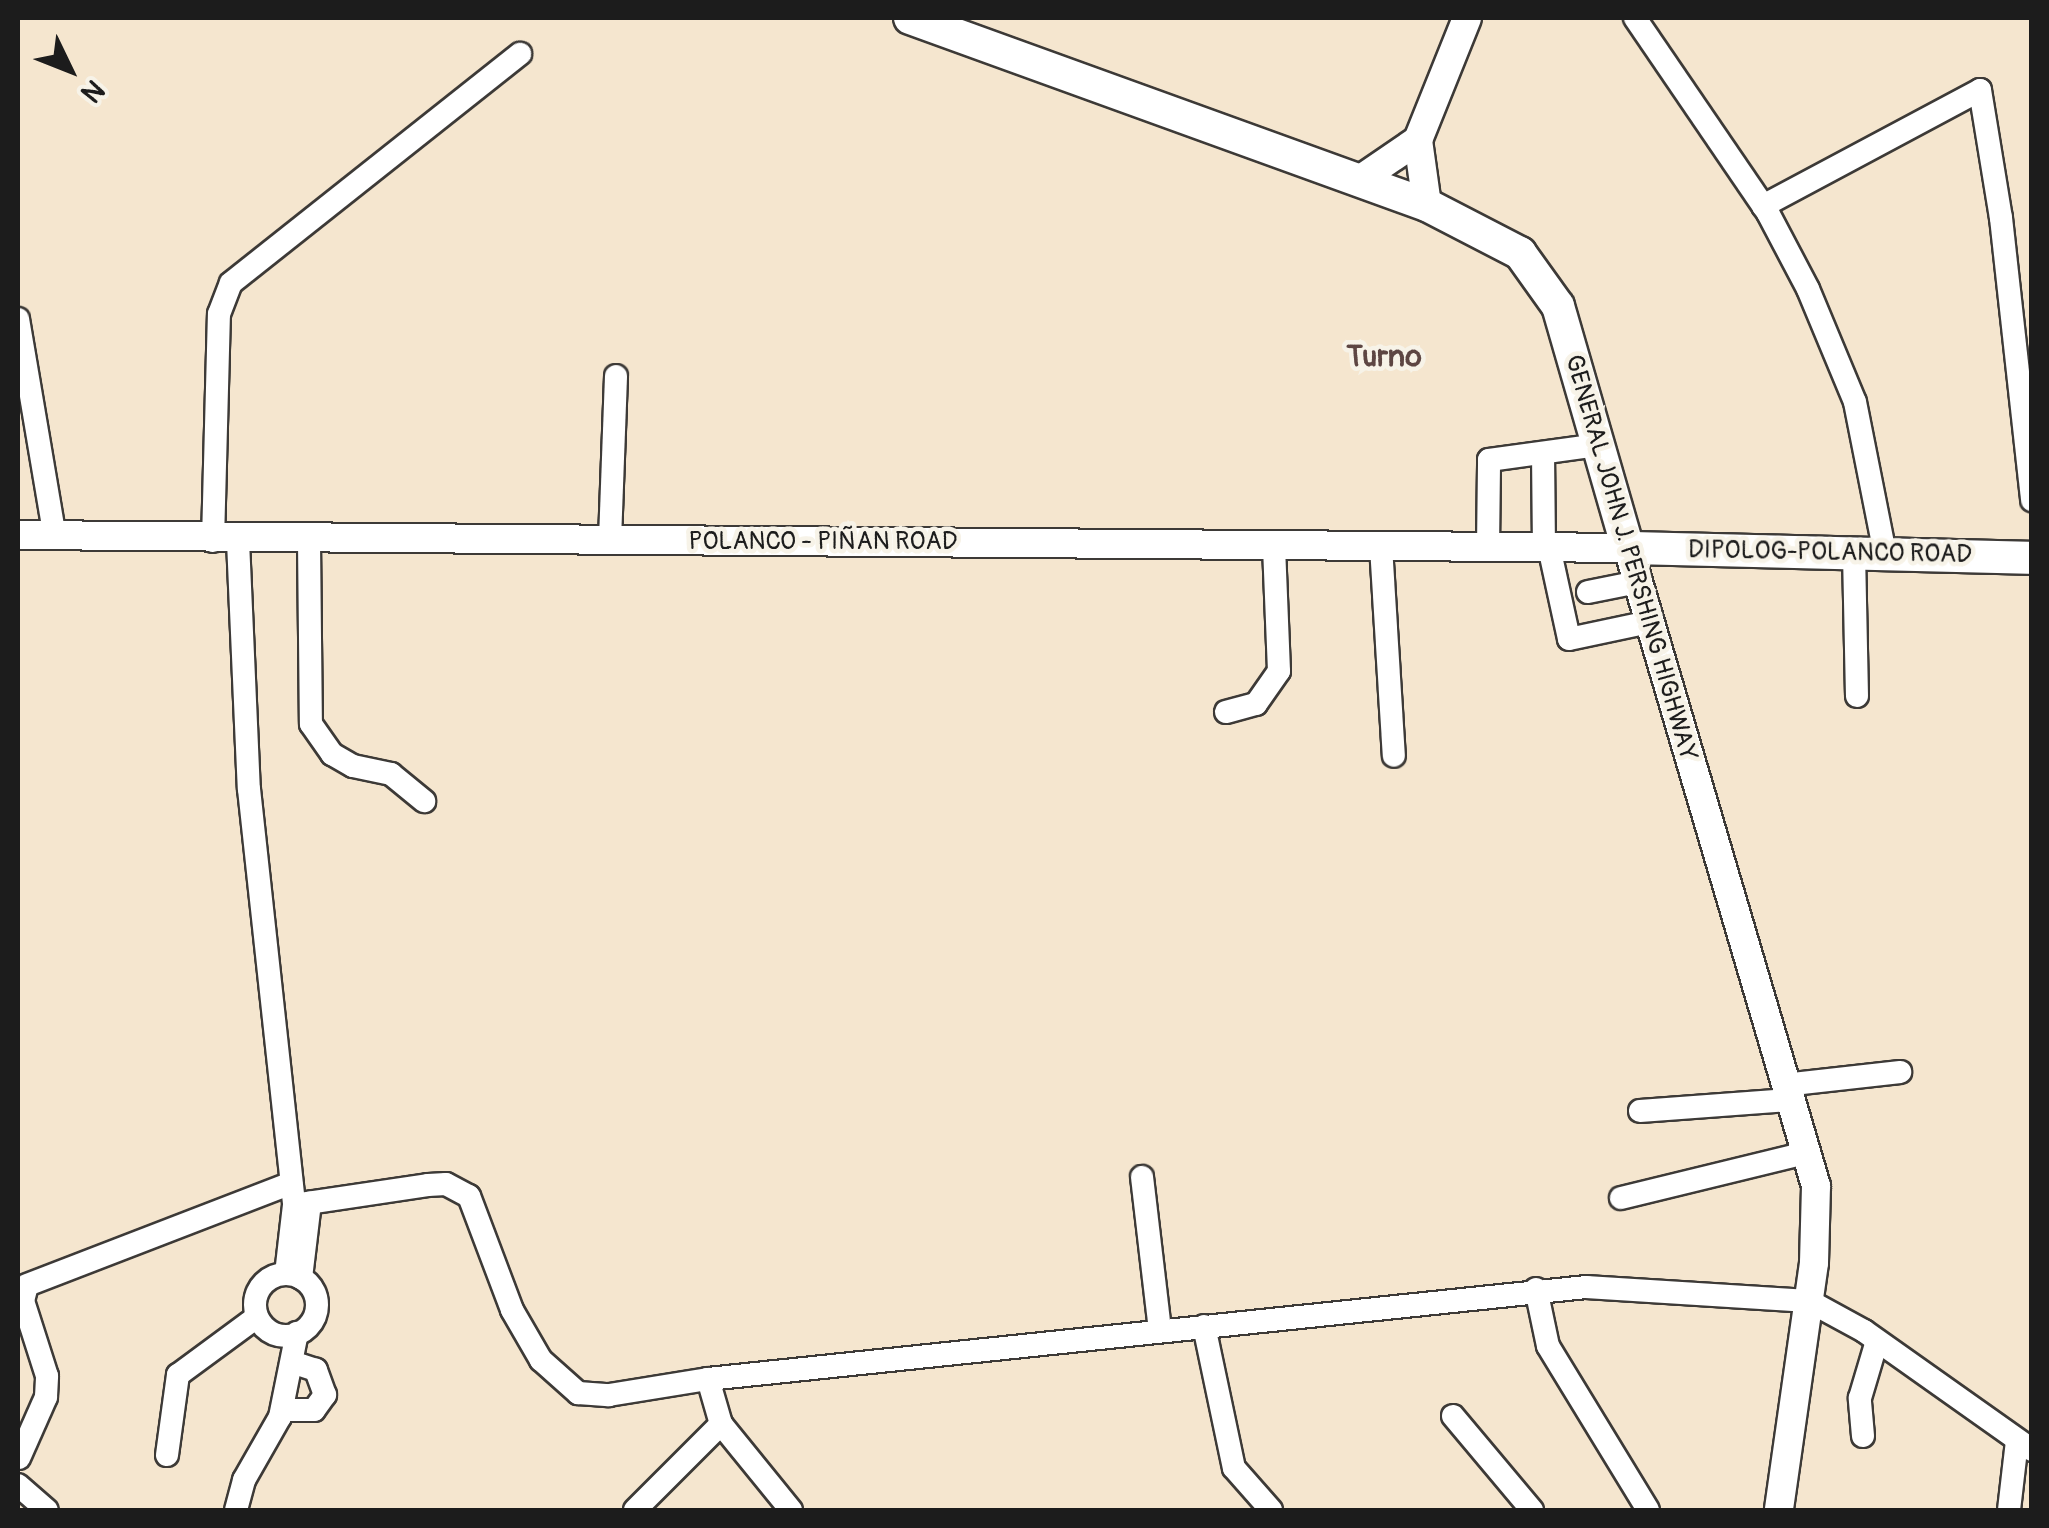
<!DOCTYPE html>
<meta charset="utf-8">
<style>
body{margin:0}
#map{position:relative;width:2049px;height:1528px;overflow:hidden;background:#f5e6cf;font-family:Pangolin,sans-serif}
div>[style]{position:absolute}
.roads{filter:drop-shadow(2px 0 #3d3a37) drop-shadow(-2px 0 #3d3a37) drop-shadow(0 2px #3d3a37) drop-shadow(0 -2px #3d3a37)}
.minor>*{height:22px;margin:-11px;padding:0 11px;transform-origin:11px;border-radius:11px;background:#fff}
.minor>.ring{margin:-11px;padding:0;box-sizing:content-box;background:none;border:22px solid #fff;border-radius:50%}
.major>*{height:28px;margin:-14px;padding:0 14px;transform-origin:14px;border-radius:14px;background:#fff}
.highway>*{height:32px;margin:-16px;padding:0 16px;transform-origin:16px;border-radius:16px;background:#fff}
span{translate:-50% -50%;white-space:nowrap;text-align:center;line-height:1.15;-webkit-text-stroke:9px #f7f3e8;paint-order:stroke}
.street-label{font-size:25px;color:#1c1c1c}
.quarter-label{font-size:30px;color:#5d4643;font-weight:700}
.frame{position:absolute;inset:0;border:20px solid #1c1c1c;pointer-events:none}
.north{position:absolute;left:20px;top:20px;width:100px;height:100px;-webkit-text-stroke:8px #f7f3e8;paint-order:stroke;rotate:133deg;font-size:28px;font-weight:700;line-height:40px;text-align:center;color:#1c1c1c}
.north::after{content:'';display:block;margin:auto;width:35px;height:45px;background:#1c1c1c;clip-path:polygon(50% 0,100% 100%,50% 72%,0 100%)}
</style>
<div id="map">
<div class="roads">
<div class="minor">
<div style="left:1635px;top:18px;width:236px;rotate:55.7deg"></div>
<div style="left:1768px;top:213px;width:86px;rotate:62.2deg"></div>
<div style="left:1808px;top:289px;width:122px;rotate:67.4deg"></div>
<div style="left:1855px;top:402px;width:155px;rotate:78.8deg"></div>
<div style="left:1763px;top:206px;width:246px;rotate:-28.1deg"></div>
<div style="left:1980px;top:90px;width:130px;rotate:80.7deg"></div>
<div style="left:2001px;top:218px;width:284px;rotate:83.7deg"></div>
<div style="left:18px;top:319px;width:221px;rotate:80.4deg"></div>
<div style="left:1543px;top:453px;width:94px;rotate:89.4deg"></div>
<div style="left:610px;top:540px;width:164px;rotate:-87.9deg"></div>
<div style="left:213px;top:541px;width:227px;rotate:-88.5deg"></div>
<div style="left:219px;top:314px;width:33px;rotate:-69deg"></div>
<div style="left:231px;top:283px;width:369px;rotate:-38.4deg"></div>
<div style="left:238px;top:541px;width:248px;rotate:87.5deg"></div>
<div style="left:249px;top:789px;width:418px;rotate:83.8deg"></div>
<div style="left:294px;top:1205px;width:69px;rotate:96.6deg"></div>
<div style="left:309px;top:542px;width:182px;rotate:89.4deg"></div>
<div style="left:311px;top:724px;width:37px;rotate:55deg"></div>
<div style="left:332px;top:754px;width:24px;rotate:30deg"></div>
<div style="left:353px;top:766px;width:39px;rotate:12deg"></div>
<div style="left:391px;top:774px;width:43px;rotate:39.3deg"></div>
<div style="left:1381px;top:546px;width:210px;rotate:86.5deg"></div>
<div style="left:1488px;top:547px;width:87px;rotate:-89.3deg"></div>
<div style="left:1489px;top:460px;width:111px;rotate:-7.8deg"></div>
<div style="left:1549px;top:547px;width:94px;rotate:77.7deg"></div>
<div style="left:1569px;top:639px;width:82px;rotate:-12deg"></div>
<div style="left:1854px;top:553px;width:143px;rotate:88.8deg"></div>
<div style="left:1588px;top:592px;width:51px;rotate:-11.3deg"></div>
<div style="left:1226px;top:712px;width:31px;rotate:-15deg"></div>
<div style="left:1256px;top:704px;width:40px;rotate:-55.1deg"></div>
<div style="left:1279px;top:671px;width:126px;rotate:-92.3deg"></div>
<div style="left:1784px;top:1085px;width:117px;rotate:-6.4deg"></div>
<div style="left:1640px;top:1111px;width:149px;rotate:-4.2deg"></div>
<div style="left:1142px;top:1177px;width:154px;rotate:83.3deg"></div>
<div style="left:1621px;top:1198px;width:189px;rotate:-13.7deg"></div>
<div style="left:294px;top:1205px;width:135px;rotate:-8.5deg"></div>
<div style="left:428px;top:1185px;width:18px;rotate:-3deg"></div>
<div style="left:446px;top:1184px;width:26px;rotate:28deg"></div>
<div style="left:469px;top:1196px;width:122px;rotate:69.3deg"></div>
<div style="left:512px;top:1310px;width:58px;rotate:59.9deg"></div>
<div style="left:541px;top:1360px;width:50px;rotate:41.7deg"></div>
<div style="left:578px;top:1393px;width:31px;rotate:4deg"></div>
<div style="left:609px;top:1395px;width:100px;rotate:-9.2deg"></div>
<div style="left:708px;top:1379px;width:883px;rotate:-5.98deg"></div>
<div style="left:1586px;top:1287px;width:223px;rotate:3.6deg"></div>
<div style="left:1809px;top:1301px;width:63px;rotate:28.6deg"></div>
<div style="left:1864px;top:1331px;width:206px;rotate:35.3deg"></div>
<div class="ring" style="left:255px;top:1274px;width:40px;height:40px"></div>
<div style="left:301px;top:1278px;width:76px;rotate:-83.2deg"></div>
<div style="left:1536px;top:1289px;width:58px;rotate:78.1deg"></div>
<div style="left:1548px;top:1346px;width:192px;rotate:58.6deg"></div>
<div style="left:1204px;top:1326px;width:145px;rotate:78.1deg"></div>
<div style="left:1234px;top:1468px;width:56px;rotate:48.6deg"></div>
<div style="left:708px;top:1379px;width:47px;rotate:73.9deg"></div>
<div style="left:721px;top:1424px;width:111px;rotate:50.9deg"></div>
<div style="left:282px;top:1410px;width:32px"></div>
<div style="left:314px;top:1410px;width:19px;rotate:-54deg"></div>
<div style="left:325px;top:1395px;width:27px;rotate:-110deg"></div>
<div style="left:316px;top:1370px;width:25px;rotate:-162deg"></div>
<div style="left:1453px;top:1416px;width:123px;rotate:50deg"></div>
<div style="left:1863px;top:1436px;width:38px;rotate:-95deg"></div>
<div style="left:1860px;top:1398px;width:59px;rotate:-73.4deg"></div>
<div style="left:167px;top:1455px;width:81px;rotate:-82.2deg"></div>
<div style="left:178px;top:1375px;width:98px;rotate:-36.3deg"></div>
<div style="left:19px;top:1458px;width:67px;rotate:-66.1deg"></div>
<div style="left:46px;top:1397px;width:21px;rotate:-87deg"></div>
<div style="left:47px;top:1376px;width:79px;rotate:-107.7deg"></div>
<div style="left:23px;top:1301px;width:16px;rotate:-76deg"></div>
<div style="left:27px;top:1285px;width:283px;rotate:-21.1deg"></div>
<div style="left:18px;top:1485px;width:38px;rotate:41deg"></div>
<div style="left:236px;top:1510px;width:31px;rotate:-75deg"></div>
<div style="left:244px;top:1480px;width:73px;rotate:-60.3deg"></div>
<div style="left:280px;top:1417px;width:86px;rotate:-78.6deg"></div>
<div style="left:635px;top:1510px;width:122px;rotate:-45deg"></div>
<div style="left:2009px;top:1510px;width:69px;rotate:-83.4deg"></div>
</div>
<div class="major">
<div style="left:1358px;top:181px;width:73px;rotate:-34.3deg"></div>
<div style="left:1427px;top:205px;width:66px;rotate:-97.9deg"></div>
<div style="left:1418px;top:140px;width:131px;rotate:-68.1deg"></div>
<div style="left:18px;top:535px;width:1610px;rotate:0.46deg"></div>
<div style="left:1628px;top:548px;width:665px;rotate:73.58deg"></div>
<div style="left:1816px;top:1186px;width:77px;rotate:91.5deg"></div>
<div style="left:1814px;top:1263px;width:249px;rotate:98.1deg"></div>
</div>
<div class="highway">
<div style="left:910px;top:18px;width:550px;rotate:19.89deg"></div>
<div style="left:1427px;top:205px;width:105px;rotate:27.3deg"></div>
<div style="left:1520px;top:253px;width:65px;rotate:54.4deg"></div>
<div style="left:1558px;top:306px;width:252px;rotate:73.9deg"></div>
<div style="left:1628px;top:548px;width:404px;rotate:1.4deg"></div>
</div>
</div>
<div class="street-label">
<span style="left:823px;top:542px">POLANCO - PIÑAN ROAD</span>
<span style="left:1830px;top:553px;rotate:1deg">DIPOLOG-POLANCO ROAD</span>
<span style="left:1630px;top:558px;rotate:74deg">GENERAL JOHN J. PERSHING HIGHWAY</span>
</div>
<div class="quarter-label">
<span style="left:1384px;top:357px">Turno</span>
</div>
<div class="frame"></div>
<div class="north">N</div>
</div>
